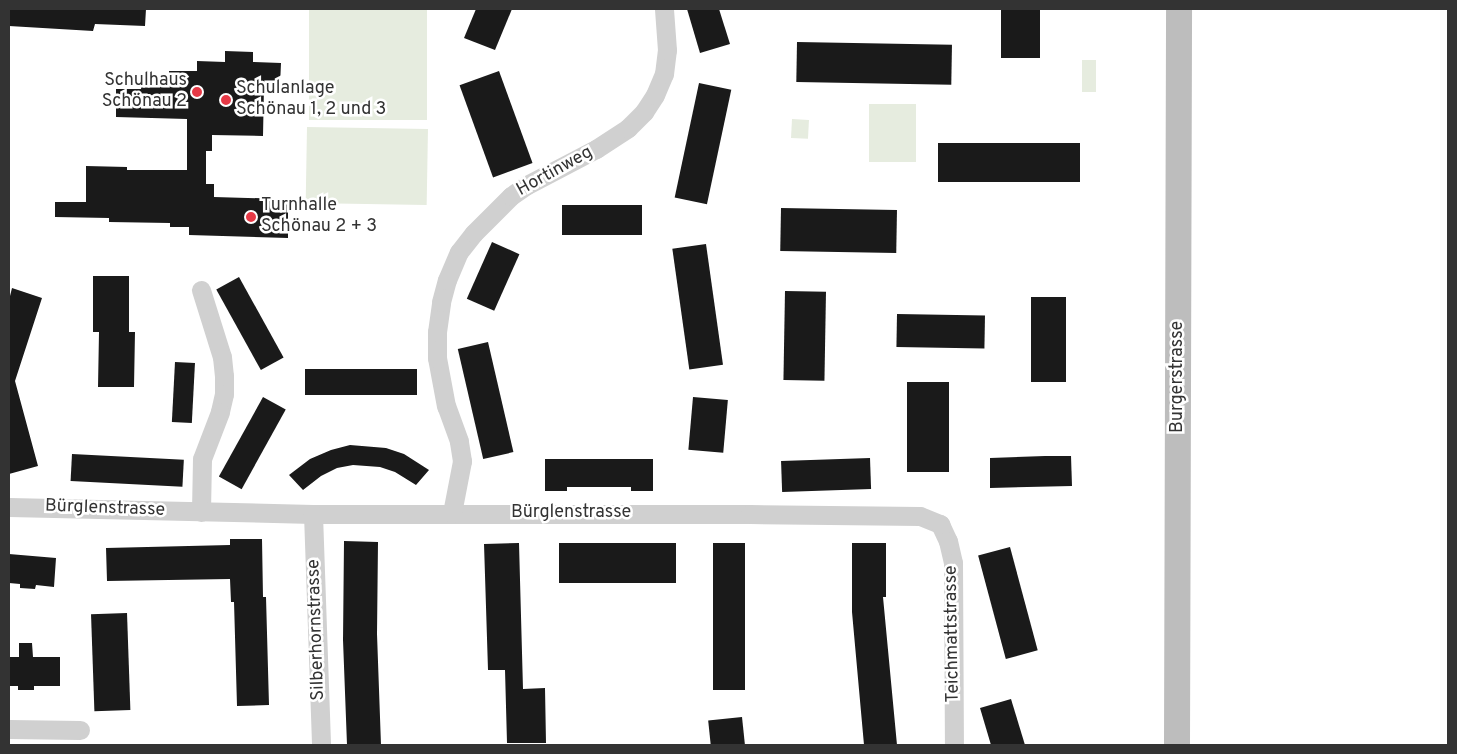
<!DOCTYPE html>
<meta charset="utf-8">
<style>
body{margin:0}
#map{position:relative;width:1457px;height:754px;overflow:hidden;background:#fff;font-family:Overpass,sans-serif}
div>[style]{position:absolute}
.green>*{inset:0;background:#e6ecdf;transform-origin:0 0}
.building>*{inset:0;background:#1a1a1a;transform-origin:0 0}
.minor>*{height:19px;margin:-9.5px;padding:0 9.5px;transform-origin:9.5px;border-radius:9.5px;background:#d0d0d0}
.secondary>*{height:26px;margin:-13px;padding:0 13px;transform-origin:13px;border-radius:13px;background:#bdbdbd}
.dots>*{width:14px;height:14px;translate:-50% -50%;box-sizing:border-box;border:2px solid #fff;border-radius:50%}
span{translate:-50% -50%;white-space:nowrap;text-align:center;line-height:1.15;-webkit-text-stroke:5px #fff;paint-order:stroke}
.poi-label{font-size:18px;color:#333}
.right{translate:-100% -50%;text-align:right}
.left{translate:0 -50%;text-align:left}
.street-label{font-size:18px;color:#333}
.frame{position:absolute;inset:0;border:10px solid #333;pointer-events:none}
</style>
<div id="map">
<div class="green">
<div style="left:309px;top:9px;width:118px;height:111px"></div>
<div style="left:1082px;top:60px;width:14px;height:32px"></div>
<div style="left:869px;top:104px;width:47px;height:58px"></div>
<div style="left:792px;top:119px;width:17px;height:19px;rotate:3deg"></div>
<div style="left:307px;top:127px;width:121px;height:76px;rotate:1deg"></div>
</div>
<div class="building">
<div style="clip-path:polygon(9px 9px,146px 9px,145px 26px,95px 24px,93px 31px,9px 26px)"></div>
<div style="clip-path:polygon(476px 9px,512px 9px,495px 50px,464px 38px)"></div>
<div style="clip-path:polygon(687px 9px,719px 9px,730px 44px,700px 53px)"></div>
<div style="left:1001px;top:9px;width:39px;height:49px"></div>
<div style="left:797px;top:42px;width:155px;height:40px;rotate:1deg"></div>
<div style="clip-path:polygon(225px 51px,253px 52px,253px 62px,281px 63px,280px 86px,264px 86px,263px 136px,212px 135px,212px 151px,206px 151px,206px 184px,214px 184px,214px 197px,288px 199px,288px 238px,189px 235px,189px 227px,170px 227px,170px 223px,109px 222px,109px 218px,55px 217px,55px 202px,86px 202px,86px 166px,127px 167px,127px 170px,187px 170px,187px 119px,116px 117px,116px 89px,141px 89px,142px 81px,169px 81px,169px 71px,197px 71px,197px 61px,225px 62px)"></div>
<div style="left:499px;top:71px;width:98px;height:42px;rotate:70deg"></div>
<div style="left:699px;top:83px;width:33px;height:117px;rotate:12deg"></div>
<div style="left:938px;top:143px;width:142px;height:39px"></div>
<div style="left:562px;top:205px;width:80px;height:30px"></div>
<div style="left:781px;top:208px;width:116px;height:43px;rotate:1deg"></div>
<div style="left:492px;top:242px;width:30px;height:62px;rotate:24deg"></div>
<div style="left:706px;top:244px;width:122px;height:34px;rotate:82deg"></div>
<div style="clip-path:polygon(93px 276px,129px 276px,129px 332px,135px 332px,134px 387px,98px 387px,99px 332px,93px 332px)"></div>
<div style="left:239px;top:277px;width:92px;height:26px;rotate:61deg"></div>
<div style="clip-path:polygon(12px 288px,42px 298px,15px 381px,38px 466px,9px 474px,9px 300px)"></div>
<div style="left:785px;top:291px;width:41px;height:89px;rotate:1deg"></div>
<div style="left:1031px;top:297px;width:35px;height:85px"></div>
<div style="left:897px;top:314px;width:88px;height:33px;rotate:1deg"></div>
<div style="left:488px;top:342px;width:113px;height:31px;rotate:77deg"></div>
<div style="left:175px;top:362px;width:20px;height:60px;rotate:3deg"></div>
<div style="left:305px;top:369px;width:112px;height:26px"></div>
<div style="left:907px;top:382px;width:42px;height:90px"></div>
<div style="left:263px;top:397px;width:26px;height:91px;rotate:29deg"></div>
<div style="left:693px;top:397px;width:35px;height:53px;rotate:5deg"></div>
<div style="clip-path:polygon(350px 445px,386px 448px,404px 454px,429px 470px,416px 485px,395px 472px,380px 467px,353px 465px,337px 468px,321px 476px,303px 490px,289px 475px,310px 459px,331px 450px)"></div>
<div style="left:72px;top:454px;width:112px;height:27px;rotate:3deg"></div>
<div style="clip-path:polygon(1045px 456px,1071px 456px,1072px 486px,990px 488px,990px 458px)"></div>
<div style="left:870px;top:458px;width:31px;height:89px;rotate:88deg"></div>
<div style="clip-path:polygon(545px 459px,653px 459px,653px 491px,631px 491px,631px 487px,567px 487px,567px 491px,545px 491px)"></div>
<div style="clip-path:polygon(230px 539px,262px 539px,263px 597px,266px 597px,269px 705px,237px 706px,234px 602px,231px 602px,230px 579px,107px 581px,106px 548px,230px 545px)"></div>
<div style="clip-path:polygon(344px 541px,378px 542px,377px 634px,381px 745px,347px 745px,343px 640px)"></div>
<div style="clip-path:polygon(519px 543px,523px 689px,545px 688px,546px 743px,507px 743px,505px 670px,488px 670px,484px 544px)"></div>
<div style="left:559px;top:543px;width:117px;height:40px"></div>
<div style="left:713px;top:543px;width:32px;height:147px"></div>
<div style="clip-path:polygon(852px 543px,886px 543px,886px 597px,883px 597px,897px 745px,864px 745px,852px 612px)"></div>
<div style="left:1010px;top:547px;width:107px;height:33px;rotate:75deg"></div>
<div style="clip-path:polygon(9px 554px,56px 558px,54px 587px,36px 585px,35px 589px,20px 588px,20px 584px,9px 583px)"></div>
<div style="left:127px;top:613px;width:97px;height:36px;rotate:88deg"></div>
<div style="clip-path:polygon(19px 643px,32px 643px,33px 657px,60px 657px,60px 686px,34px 686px,34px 690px,18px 690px,18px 686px,9px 686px,9px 657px,19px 657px)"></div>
<div style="clip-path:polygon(1011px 699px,1025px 745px,991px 745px,980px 708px)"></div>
<div style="left:742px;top:717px;width:28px;height:34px;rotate:84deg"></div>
</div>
<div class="minor">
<div style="left:201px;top:290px;width:70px;rotate:72.6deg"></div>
<div style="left:222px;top:357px;width:19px;rotate:84deg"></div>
<div style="left:224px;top:376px;width:18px;rotate:90deg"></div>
<div style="left:224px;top:394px;width:18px;rotate:103deg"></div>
<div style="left:220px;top:412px;width:50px;rotate:111deg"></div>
<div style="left:202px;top:459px;width:53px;rotate:91.1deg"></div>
<div style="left:9px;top:507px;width:304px;rotate:1.3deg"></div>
<div style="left:313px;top:514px;width:437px"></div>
<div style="left:750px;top:514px;width:170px;rotate:0.7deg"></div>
<div style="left:920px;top:516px;width:22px;rotate:22deg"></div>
<div style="left:940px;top:524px;width:19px;rotate:65deg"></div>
<div style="left:948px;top:541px;width:23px;rotate:77deg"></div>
<div style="left:953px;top:563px;width:182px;rotate:89.7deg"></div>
<div style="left:452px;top:513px;width:53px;rotate:-79.1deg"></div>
<div style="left:462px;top:461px;width:20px;rotate:-99deg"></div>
<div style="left:459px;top:441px;width:37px;rotate:-110deg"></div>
<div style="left:446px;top:406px;width:49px;rotate:-100.6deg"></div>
<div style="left:437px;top:358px;width:26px;rotate:-90deg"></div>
<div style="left:437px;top:332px;width:30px;rotate:-82deg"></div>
<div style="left:441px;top:302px;width:23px;rotate:-75deg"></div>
<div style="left:447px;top:280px;width:30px;rotate:-67deg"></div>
<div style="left:459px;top:252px;width:24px;rotate:-52deg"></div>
<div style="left:474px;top:233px;width:52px;rotate:-45deg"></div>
<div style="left:511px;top:196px;width:19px;rotate:-35deg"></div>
<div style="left:527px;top:185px;width:78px;rotate:-27.6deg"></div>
<div style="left:596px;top:149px;width:38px;rotate:-33deg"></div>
<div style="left:628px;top:128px;width:23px;rotate:-45deg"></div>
<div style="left:644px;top:112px;width:20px;rotate:-57deg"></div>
<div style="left:655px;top:95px;width:23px;rotate:-67deg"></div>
<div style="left:664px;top:74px;width:24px;rotate:-83deg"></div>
<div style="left:667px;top:50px;width:41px;rotate:-94.2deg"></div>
<div style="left:313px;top:514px;width:231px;rotate:88deg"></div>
<div style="left:9px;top:729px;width:71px;rotate:0.8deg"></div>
</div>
<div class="secondary">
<div style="left:1177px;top:745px;width:736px;rotate:-89.84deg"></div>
</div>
<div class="dots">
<div style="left:197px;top:92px;background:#e63946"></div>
<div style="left:226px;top:100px;background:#e63946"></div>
<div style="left:251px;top:217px;background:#e63946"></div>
</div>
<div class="poi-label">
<span class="right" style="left:187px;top:92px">Schulhaus<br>Schönau 2</span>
<span class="left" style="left:236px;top:100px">Schulanlage<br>Schönau 1, 2 und 3</span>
<span class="left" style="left:261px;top:217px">Turnhalle<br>Schönau 2 + 3</span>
</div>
<div class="street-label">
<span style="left:555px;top:172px;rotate:-29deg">Hortinweg</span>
<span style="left:1178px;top:377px;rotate:-90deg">Burgerstrasse</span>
<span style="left:105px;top:509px;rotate:2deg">Bürglenstrasse</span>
<span style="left:571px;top:513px">Bürglenstrasse</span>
<span style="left:317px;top:630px;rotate:-92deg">Silberhornstrasse</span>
<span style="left:953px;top:634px;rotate:-91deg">Teichmattstrasse</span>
</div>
<div class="frame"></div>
</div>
